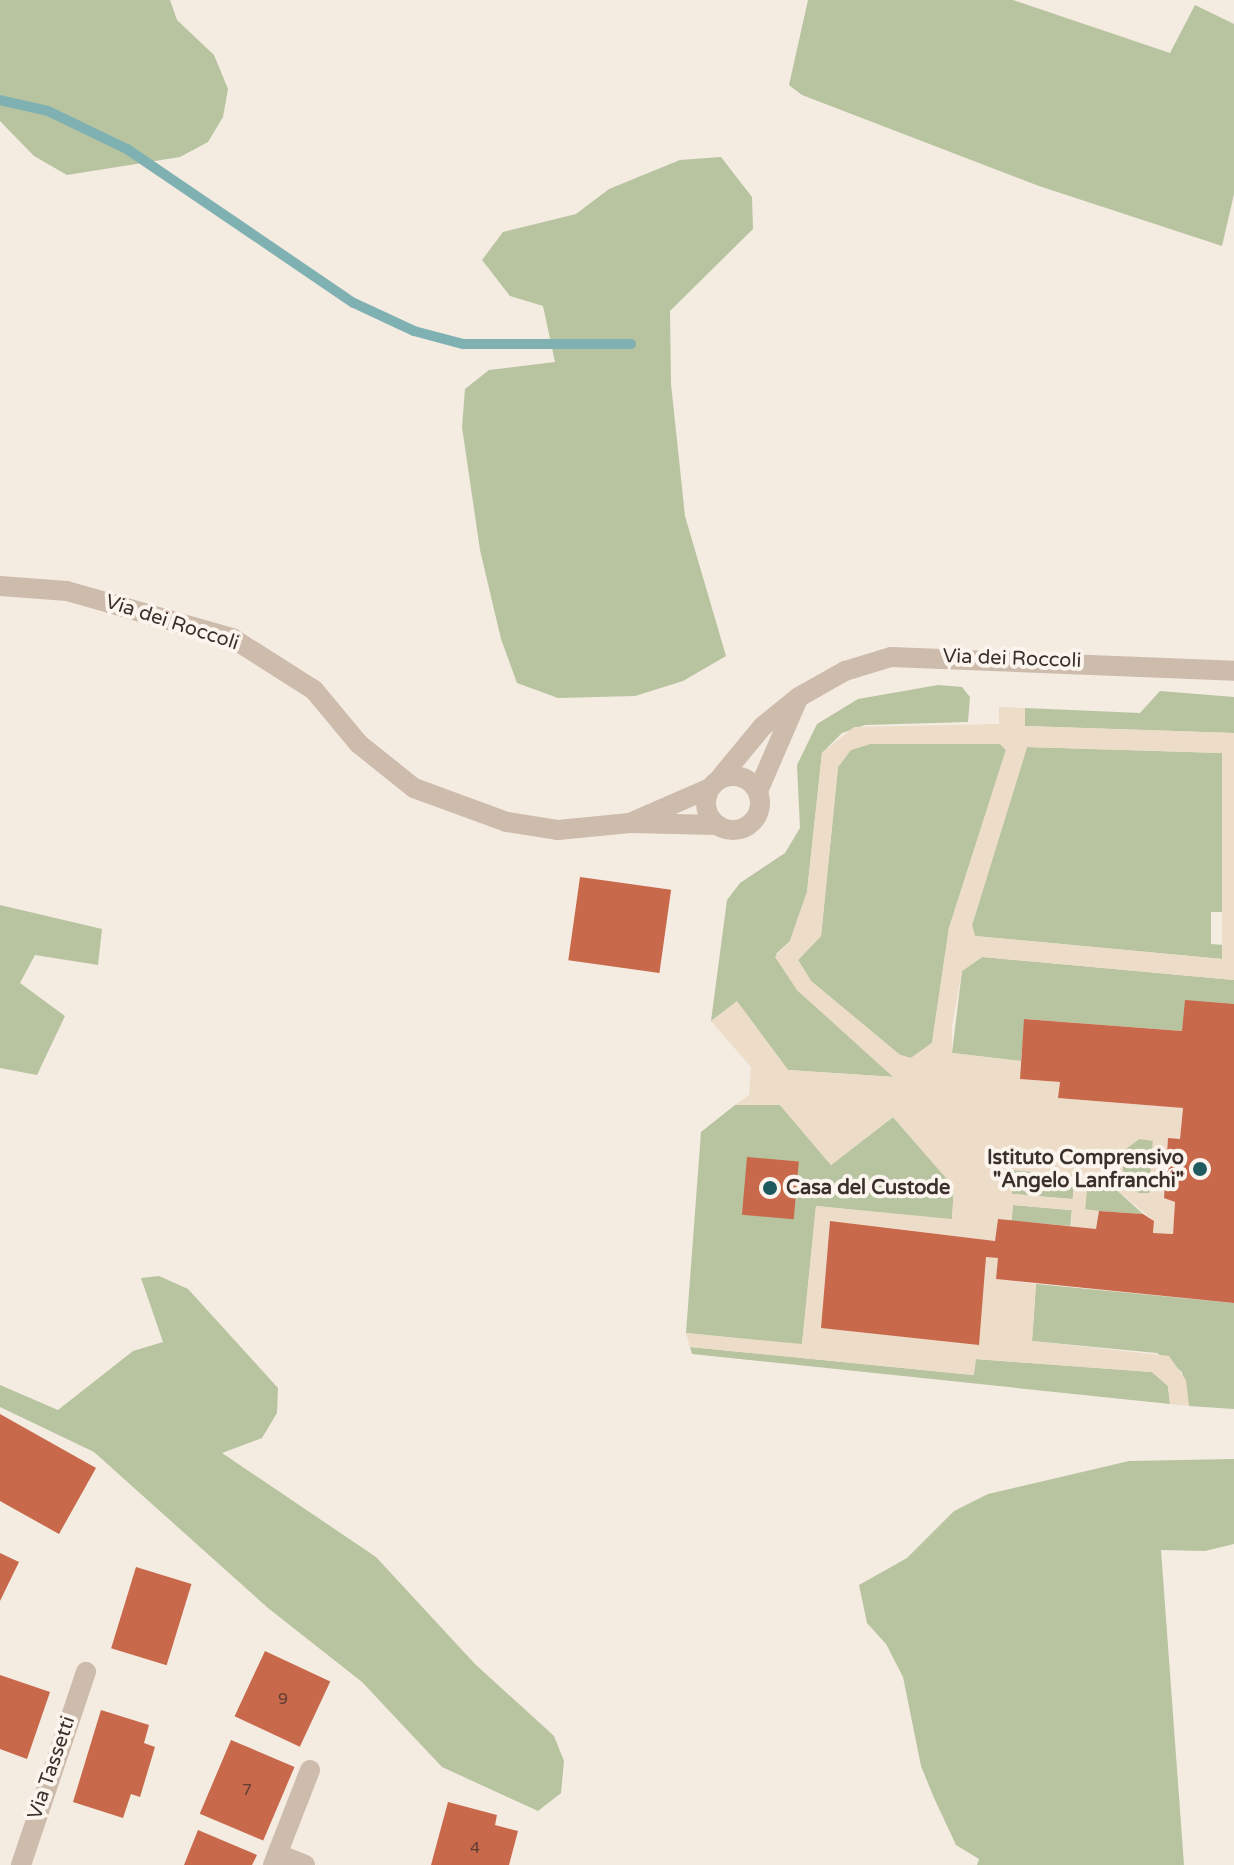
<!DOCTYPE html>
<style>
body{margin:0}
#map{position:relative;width:1234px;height:1865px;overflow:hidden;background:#f4ebe1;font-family:"Varela Round",sans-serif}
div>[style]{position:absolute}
.green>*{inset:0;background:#b8c4a0;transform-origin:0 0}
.plaza>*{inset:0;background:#ecdcc8}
.stream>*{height:10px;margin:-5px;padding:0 5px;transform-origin:5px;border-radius:5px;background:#7fb0b2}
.building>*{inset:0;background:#c8694b;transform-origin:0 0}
.minor>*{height:20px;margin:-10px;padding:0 10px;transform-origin:10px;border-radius:10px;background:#cdbbac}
.minor>.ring{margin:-10px;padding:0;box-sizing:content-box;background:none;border:20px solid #cdbbac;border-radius:50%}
.dots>*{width:22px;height:22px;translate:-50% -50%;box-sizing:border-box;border:4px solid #fbf5ee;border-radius:50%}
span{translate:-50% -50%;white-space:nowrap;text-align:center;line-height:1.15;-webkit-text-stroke:8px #fbf5ee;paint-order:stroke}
.number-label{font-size:16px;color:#5e3e33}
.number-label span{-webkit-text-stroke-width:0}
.street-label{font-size:20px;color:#3b302b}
.poi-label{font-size:20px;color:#3b302b;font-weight:700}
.right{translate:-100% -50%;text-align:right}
.left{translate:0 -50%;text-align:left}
</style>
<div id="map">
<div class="green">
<div style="clip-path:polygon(0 0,170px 0,177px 20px,214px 55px,228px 89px,223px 117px,208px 142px,180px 157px,67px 175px,34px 156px,0 121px)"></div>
<div style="clip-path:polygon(808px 0,1013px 0,1170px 53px,1195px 5px,1234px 24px,1234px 194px,1222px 246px,1039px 186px,802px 95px,789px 85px)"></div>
<div style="clip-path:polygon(721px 157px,752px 197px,753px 229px,670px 311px,671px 384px,685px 516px,726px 656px,683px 681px,635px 696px,558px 698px,517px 683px,501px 639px,480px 550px,462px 427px,465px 389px,489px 370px,555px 362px,543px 306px,510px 296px,482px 260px,503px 232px,576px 214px,609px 189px,680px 160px)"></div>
<div style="clip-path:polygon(938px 685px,962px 687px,970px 697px,968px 722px,865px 725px,842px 733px,822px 753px,807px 892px,790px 941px,776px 954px,797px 990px,895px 1077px,788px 1070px,737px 1002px,711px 1021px,727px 900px,740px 883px,785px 853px,800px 828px,797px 765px,817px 724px,858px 699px)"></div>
<div style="clip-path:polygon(1160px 691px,1234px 697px,1234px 733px,1024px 726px,1025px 708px,1140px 713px)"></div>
<div style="clip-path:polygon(870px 744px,1000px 744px,1006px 750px,949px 928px,932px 1043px,911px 1058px,900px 1055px,811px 981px,798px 960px,821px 936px,838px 767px,850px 750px)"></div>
<div style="clip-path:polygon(1027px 747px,1222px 753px,1225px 912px,1211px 912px,1211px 944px,1224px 945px,1222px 959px,975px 936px,972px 925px)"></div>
<div style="clip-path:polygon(0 905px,102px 929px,98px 965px,35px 955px,20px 983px,65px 1016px,37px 1075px,0 1068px)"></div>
<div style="clip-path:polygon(982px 957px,1234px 980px,1234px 1004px,1182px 1031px,1025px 1019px,1021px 1061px,952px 1053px,962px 971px)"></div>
<div style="clip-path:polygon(735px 1105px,780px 1105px,831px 1165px,893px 1117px,954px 1187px,952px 1220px,816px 1206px,802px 1345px,686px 1333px,701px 1132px)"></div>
<div style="clip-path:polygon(1139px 1139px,1153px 1140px,1150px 1193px,1138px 1193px,1123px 1176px,1123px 1151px)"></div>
<div style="left:1013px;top:1170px;width:62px;height:24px;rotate:5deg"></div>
<div style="clip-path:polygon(1087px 1182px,1110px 1184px,1143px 1214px,1085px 1210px)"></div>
<div style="left:1013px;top:1205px;width:59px;height:16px;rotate:5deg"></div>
<div style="clip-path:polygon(159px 1276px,188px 1289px,278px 1388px,277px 1413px,262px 1438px,222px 1453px,376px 1557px,475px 1664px,554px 1736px,564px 1761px,561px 1793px,538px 1811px,442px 1767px,362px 1682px,268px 1608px,94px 1452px,0 1407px,0 1385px,58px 1410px,133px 1351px,163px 1342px,141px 1278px)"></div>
<div style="clip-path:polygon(1036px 1284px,1234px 1303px,1234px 1409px,1189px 1406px,1182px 1372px,1157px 1353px,1032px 1341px)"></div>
<div style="clip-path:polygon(690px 1347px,973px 1375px,975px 1359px,1152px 1372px,1168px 1386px,1170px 1404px,692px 1354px)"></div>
<div style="clip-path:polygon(1234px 1459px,1234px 1544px,1205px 1551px,1161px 1550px,1184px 1865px,977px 1865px,979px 1859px,956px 1845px,934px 1798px,921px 1766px,903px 1677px,886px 1644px,867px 1623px,859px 1585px,907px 1558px,954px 1511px,988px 1494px,1129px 1461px)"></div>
</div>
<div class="plaza">
<div style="clip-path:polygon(evenodd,999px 707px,1025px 708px,1025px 726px,1234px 733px,1234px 980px,982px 957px,962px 971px,952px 1026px,952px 1053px,1021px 1061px,1020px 1079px,1060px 1082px,1059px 1098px,1183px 1108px,1180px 1139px,1168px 1139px,1164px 1198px,1175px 1202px,1173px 1234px,1153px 1233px,1154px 1221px,1110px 1184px,1088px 1182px,1085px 1209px,1099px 1211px,1096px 1229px,1071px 1226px,1072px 1210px,1013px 1205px,1011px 1221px,998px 1220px,995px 1241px,830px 1221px,821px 1327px,986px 1257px,998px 1258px,996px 1279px,1036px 1284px,1032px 1341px,1169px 1356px,1186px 1380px,1189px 1406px,1170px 1404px,1168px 1386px,1152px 1372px,976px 1359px,974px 1375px,690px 1347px,686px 1333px,802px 1344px,816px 1206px,952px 1219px,954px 1187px,893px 1117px,831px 1165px,780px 1105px,735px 1105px,749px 1095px,751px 1067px,711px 1021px,737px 1001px,788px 1070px,893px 1077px,797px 990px,775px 957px,790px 941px,807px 892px,822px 753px,854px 727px,999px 724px,999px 707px,870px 744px,1000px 744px,1006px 750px,949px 928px,932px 1043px,911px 1058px,900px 1055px,811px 981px,798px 960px,821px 936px,838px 767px,851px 750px,870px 744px,999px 707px,1027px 747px,1222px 753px,1222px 959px,975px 936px,972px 925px,1027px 747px,999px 707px,1139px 1139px,1153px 1141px,1149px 1193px,1138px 1193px,1123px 1176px,1123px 1151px,1139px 1139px,999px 707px,1013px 1170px,1075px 1175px,1073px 1199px,1012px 1194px,1013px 1170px)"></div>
</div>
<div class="stream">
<div style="left:0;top:100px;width:49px;rotate:12.9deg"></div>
<div style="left:48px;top:111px;width:88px;rotate:25.7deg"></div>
<div style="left:127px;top:149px;width:274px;rotate:34.2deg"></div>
<div style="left:354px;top:303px;width:66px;rotate:25deg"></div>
<div style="left:414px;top:331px;width:51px;rotate:14.9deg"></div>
<div style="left:463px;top:344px;width:168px"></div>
</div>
<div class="building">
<div style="left:580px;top:877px;width:92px;height:84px;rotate:8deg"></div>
<div style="clip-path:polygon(1185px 1000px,1234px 1004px,1234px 1303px,996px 1279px,998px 1258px,986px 1257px,979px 1345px,821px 1328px,830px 1221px,995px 1241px,998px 1219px,1096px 1229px,1099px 1211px,1143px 1214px,1154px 1221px,1153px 1233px,1173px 1234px,1175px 1202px,1164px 1198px,1168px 1138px,1180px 1139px,1183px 1108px,1058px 1098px,1060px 1082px,1020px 1079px,1024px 1019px,1182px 1031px)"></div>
<div style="left:747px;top:1157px;width:52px;height:58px;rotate:5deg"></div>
<div style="clip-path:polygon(0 1414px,96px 1468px,59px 1534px,0 1501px)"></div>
<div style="clip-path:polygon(0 1553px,19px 1562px,0 1601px)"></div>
<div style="left:136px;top:1567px;width:58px;height:85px;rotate:17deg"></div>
<div style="left:265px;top:1651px;width:72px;height:72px;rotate:25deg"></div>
<div style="clip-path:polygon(0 1675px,50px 1692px,27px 1759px,0 1749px)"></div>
<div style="clip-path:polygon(101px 1710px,149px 1725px,144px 1743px,155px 1747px,140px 1797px,131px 1794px,123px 1818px,73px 1802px)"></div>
<div style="left:231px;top:1740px;width:69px;height:80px;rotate:23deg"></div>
<div style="clip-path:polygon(448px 1802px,497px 1815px,495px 1825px,518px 1831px,509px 1865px,431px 1865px)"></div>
<div style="clip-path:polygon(198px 1830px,257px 1855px,252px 1865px,184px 1865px)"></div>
</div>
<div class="minor">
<div style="left:0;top:586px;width:67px;rotate:4.3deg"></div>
<div style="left:67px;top:591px;width:172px;rotate:15.9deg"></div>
<div style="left:232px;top:638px;width:97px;rotate:32.4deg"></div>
<div style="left:314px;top:690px;width:70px;rotate:50.2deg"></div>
<div style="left:359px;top:744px;width:70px;rotate:38.7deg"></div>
<div style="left:414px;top:788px;width:99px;rotate:20.1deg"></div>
<div style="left:507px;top:822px;width:52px;rotate:8.9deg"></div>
<div style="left:558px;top:830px;width:72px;rotate:-5.6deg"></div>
<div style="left:630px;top:823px;width:87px;rotate:-23.6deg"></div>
<div class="ring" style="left:706px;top:776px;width:34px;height:34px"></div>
<div style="left:720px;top:778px;width:67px;rotate:-50.4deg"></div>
<div style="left:763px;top:726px;width:46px;rotate:-38.9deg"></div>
<div style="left:799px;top:697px;width:53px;rotate:-29.5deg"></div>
<div style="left:845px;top:671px;width:48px;rotate:-16.9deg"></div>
<div style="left:891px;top:657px;width:343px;rotate:2.3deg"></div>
<div style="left:758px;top:791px;width:98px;rotate:-66.6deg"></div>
<div style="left:630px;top:823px;width:87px;rotate:1.3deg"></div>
<div style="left:278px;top:1854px;width:29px;rotate:22deg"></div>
<div style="left:21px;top:1865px;width:204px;rotate:-71.4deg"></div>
<div style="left:273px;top:1865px;width:102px;rotate:-68.7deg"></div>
</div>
<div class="dots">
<div style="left:1200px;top:1169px;background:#1f5a5e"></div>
<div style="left:770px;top:1188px;background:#1f5a5e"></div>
</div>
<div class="number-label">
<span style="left:283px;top:1699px">9</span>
<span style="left:247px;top:1790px">7</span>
<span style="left:475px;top:1848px">4</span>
</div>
<div class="street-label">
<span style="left:172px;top:623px;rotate:18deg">Via dei Roccoli</span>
<span style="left:1012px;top:659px;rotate:2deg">Via dei Roccoli</span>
<span style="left:52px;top:1768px;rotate:-71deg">Via Tassetti</span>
</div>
<div class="poi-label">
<span class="right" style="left:1184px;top:1170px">Istituto Comprensivo<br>"Angelo Lanfranchi"</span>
<span class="left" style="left:786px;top:1188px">Casa del Custode</span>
</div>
</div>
